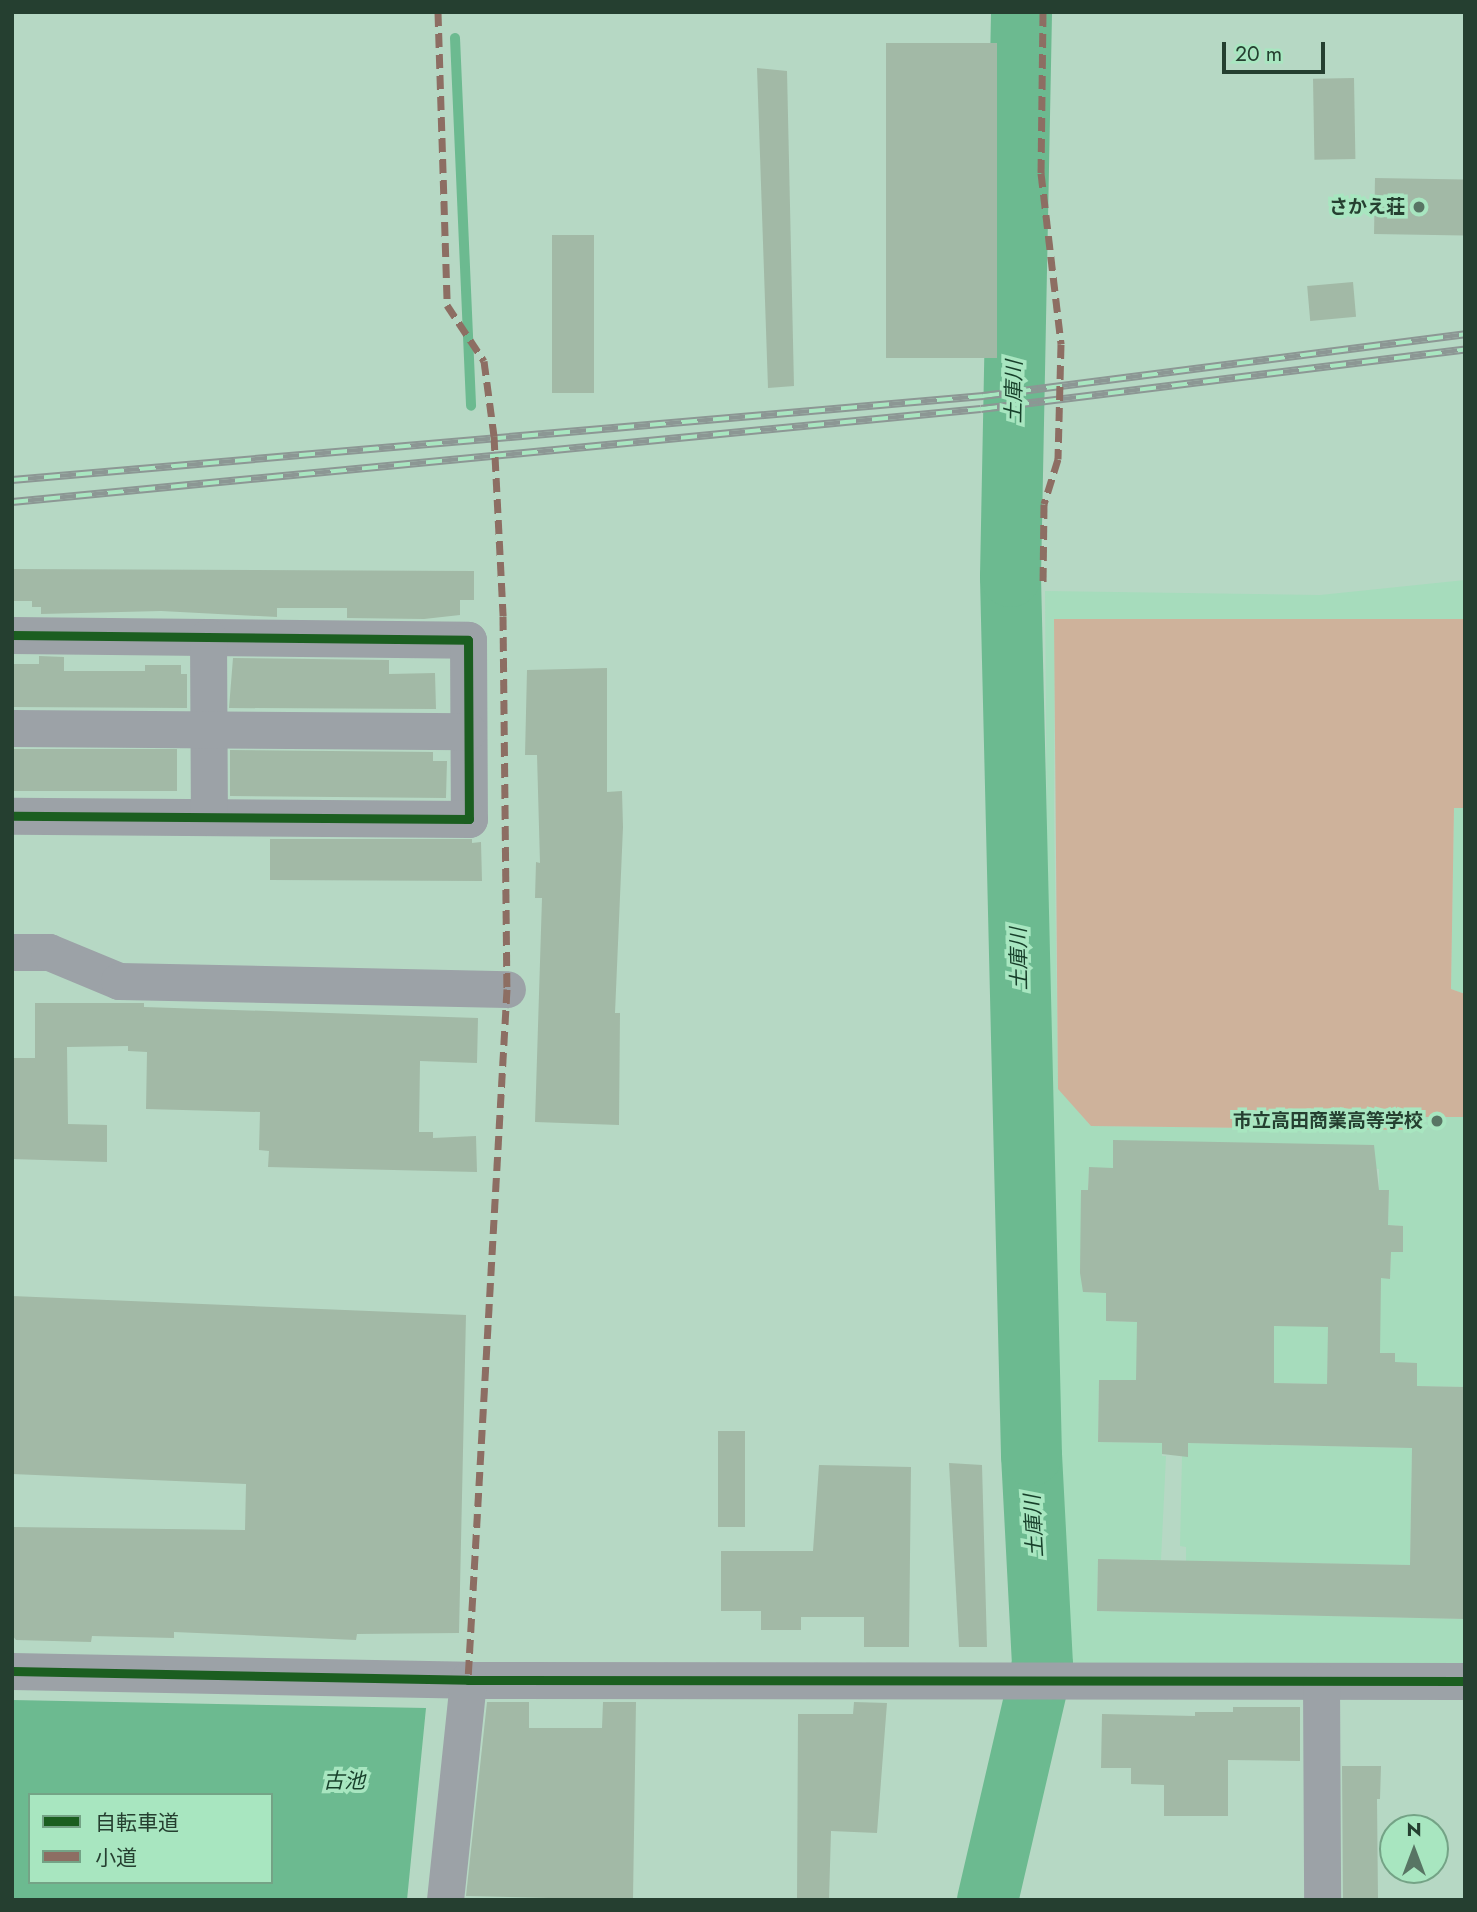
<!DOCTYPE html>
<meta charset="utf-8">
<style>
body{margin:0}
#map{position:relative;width:1477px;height:1912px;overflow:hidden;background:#b6d8c4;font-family:Jost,"Noto Sans JP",sans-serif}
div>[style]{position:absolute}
.built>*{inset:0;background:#a6dcbc}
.green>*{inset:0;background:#ceb29b}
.water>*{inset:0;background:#6cba90}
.stream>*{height:10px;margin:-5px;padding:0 5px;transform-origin:5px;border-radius:5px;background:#6cba90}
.river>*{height:61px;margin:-30.5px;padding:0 30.5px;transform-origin:30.5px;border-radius:30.5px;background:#6cba90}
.building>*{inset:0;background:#a2b9a6;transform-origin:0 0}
.minor>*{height:37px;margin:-18.5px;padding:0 18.5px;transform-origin:18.5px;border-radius:18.5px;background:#9ca2a7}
.rail>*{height:8px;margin-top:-4px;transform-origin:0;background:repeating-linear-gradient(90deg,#a8e6c0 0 16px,#8c9794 0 32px);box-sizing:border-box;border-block:2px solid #8c9794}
.quiet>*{height:7px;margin-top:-3.5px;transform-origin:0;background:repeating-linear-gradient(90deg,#8d6e63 0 14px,transparent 0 21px)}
.cycleway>*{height:9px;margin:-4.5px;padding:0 4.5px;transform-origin:4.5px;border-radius:4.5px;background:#1b5e20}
.dots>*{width:19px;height:19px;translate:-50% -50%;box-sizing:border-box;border:4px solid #a8e6c0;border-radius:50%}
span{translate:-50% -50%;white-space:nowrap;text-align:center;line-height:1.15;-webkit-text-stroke:7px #a8e6c0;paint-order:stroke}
.poi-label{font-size:19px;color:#253f30;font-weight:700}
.right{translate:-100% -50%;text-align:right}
.water-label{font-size:21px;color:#173f2a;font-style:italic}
.frame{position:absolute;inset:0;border:14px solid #253f30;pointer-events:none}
.legend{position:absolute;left:28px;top:1793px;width:245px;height:91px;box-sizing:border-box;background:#a8e6c0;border:2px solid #74a386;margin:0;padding:9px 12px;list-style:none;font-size:21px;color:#253f30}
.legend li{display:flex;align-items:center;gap:14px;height:35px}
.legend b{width:35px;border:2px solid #74a386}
.north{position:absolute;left:1379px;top:1814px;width:70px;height:70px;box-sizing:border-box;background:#a8e6c0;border:2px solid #74a386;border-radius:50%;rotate:0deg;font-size:19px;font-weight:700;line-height:28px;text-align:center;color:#253f30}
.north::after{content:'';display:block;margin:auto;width:24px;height:32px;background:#587564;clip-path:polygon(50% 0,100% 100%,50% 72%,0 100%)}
.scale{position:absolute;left:1222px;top:42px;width:103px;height:32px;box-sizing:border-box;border:4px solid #253f30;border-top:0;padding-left:9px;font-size:21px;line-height:24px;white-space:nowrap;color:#253f30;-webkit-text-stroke:5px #a8e6c0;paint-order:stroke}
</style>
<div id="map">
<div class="built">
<div style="clip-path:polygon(1465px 580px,1465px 619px,1055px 619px,1054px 807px,1058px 1088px,1091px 1126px,1410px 1130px,1410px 1117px,1465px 1117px,1465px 1387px,1417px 1386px,1417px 1363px,1395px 1363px,1394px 1353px,1328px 1352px,1327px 1384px,1183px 1381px,1274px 1326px,1381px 1278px,1390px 1278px,1391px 1252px,1403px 1251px,1403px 1226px,1388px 1225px,1389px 1191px,1379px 1190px,1379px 1169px,1113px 1141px,1113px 1168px,1089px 1168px,1088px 1190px,1081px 1191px,1083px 1292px,1106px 1293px,1106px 1321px,1137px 1322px,1166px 1381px,1099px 1380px,1098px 1442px,1162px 1443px,1162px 1456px,1166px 1456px,1161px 1560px,1098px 1559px,1097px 1611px,1465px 1619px,1465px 1668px,1053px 1664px,1045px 591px,1320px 595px)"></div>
<div style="clip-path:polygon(1454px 808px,1465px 808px,1465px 994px,1451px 989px)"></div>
<div style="clip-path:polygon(1188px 1443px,1412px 1448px,1410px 1565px,1186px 1561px,1186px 1547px,1180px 1546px,1182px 1456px,1188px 1456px)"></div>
</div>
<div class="green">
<div style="clip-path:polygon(1054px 619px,1465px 619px,1465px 808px,1454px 808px,1451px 989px,1465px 994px,1465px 1117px,1411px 1117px,1411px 1130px,1091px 1126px,1058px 1089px)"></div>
</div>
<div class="water">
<div style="clip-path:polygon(evenodd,12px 1700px,426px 1708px,407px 1900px,12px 1900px,12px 1700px,30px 1795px,271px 1795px,271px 1882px,30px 1882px,30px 1795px)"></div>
</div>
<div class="stream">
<div style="left:455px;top:38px;width:368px;rotate:87.5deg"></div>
</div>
<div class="river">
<div style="left:987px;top:1900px;width:242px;rotate:-76.9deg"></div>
<div style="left:1042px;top:1664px;width:209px;rotate:-93deg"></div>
<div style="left:1031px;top:1455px;width:879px;rotate:-91.37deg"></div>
<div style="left:1010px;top:576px;width:564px;rotate:-88.88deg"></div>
</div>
<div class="building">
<div style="left:886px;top:43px;width:111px;height:315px"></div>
<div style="clip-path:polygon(757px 68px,787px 71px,794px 386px,768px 388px)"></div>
<div style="left:1354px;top:78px;width:81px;height:41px;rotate:89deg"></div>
<div style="left:1375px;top:178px;width:90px;height:56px;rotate:1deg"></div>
<div style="left:552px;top:235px;width:42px;height:158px"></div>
<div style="left:1353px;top:282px;width:35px;height:46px;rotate:85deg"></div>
<div style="clip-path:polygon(12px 569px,474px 571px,474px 600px,460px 600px,460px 615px,424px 619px,347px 618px,347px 608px,277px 608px,277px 617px,161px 611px,41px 614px,41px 607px,32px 607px,32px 601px,12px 601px)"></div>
<div style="clip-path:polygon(39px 656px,64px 657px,64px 671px,145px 671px,145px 665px,181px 665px,181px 674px,187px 674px,187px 708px,12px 707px,12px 664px,39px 664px)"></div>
<div style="clip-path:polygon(233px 658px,389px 660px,389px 674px,435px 673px,436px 709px,229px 708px)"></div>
<div style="clip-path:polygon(607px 668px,607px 792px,622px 791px,623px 827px,615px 1013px,620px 1013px,619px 1125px,535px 1122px,542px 898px,535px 898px,536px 862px,540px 863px,537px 755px,525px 755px,527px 670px)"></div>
<div style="left:12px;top:749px;width:165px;height:42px"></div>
<div style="clip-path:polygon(230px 750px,433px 752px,433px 761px,447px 761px,446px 798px,230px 796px)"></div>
<div style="clip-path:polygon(270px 839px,472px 839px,472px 843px,481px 842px,482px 881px,270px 880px)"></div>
<div style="clip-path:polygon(35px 1003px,144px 1003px,144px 1007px,478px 1018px,477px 1063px,420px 1061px,419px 1132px,433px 1132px,433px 1138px,476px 1136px,477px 1172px,268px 1167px,269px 1151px,259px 1150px,260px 1112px,146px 1109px,147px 1052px,128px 1051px,128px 1046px,67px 1047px,68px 1124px,107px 1125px,107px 1162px,12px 1159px,12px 1058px,35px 1058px)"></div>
<div style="clip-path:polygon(evenodd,1113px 1140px,1374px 1145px,1379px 1190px,1389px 1190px,1388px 1225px,1403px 1226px,1403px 1252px,1391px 1252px,1390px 1279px,1381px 1278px,1380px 1353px,1395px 1353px,1395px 1362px,1417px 1363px,1417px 1386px,1465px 1387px,1465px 1619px,1097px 1611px,1098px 1559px,1410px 1565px,1412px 1448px,1188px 1443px,1188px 1457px,1162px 1454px,1162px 1443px,1098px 1442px,1099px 1380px,1136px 1380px,1137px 1322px,1106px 1321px,1106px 1293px,1083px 1292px,1080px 1273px,1081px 1190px,1088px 1190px,1089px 1167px,1113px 1168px,1113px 1140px,1274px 1326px,1328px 1327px,1327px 1384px,1274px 1383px,1274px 1326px)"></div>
<div style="clip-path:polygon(12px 1296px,466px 1315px,459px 1633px,357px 1634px,356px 1640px,174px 1632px,174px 1638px,92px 1636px,91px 1642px,16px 1640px,12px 1635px,13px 1527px,245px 1530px,246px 1484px,12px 1474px)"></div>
<div style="left:745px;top:1431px;width:96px;height:27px;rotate:90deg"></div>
<div style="clip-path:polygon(949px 1463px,982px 1465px,987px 1647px,959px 1647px)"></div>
<div style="clip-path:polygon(819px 1465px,911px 1467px,909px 1647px,864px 1647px,864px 1617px,801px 1617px,801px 1630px,761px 1630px,761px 1611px,721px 1611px,721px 1551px,813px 1551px)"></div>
<div style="clip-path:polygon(487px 1702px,529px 1702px,529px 1728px,602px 1728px,603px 1702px,636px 1702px,633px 1900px,466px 1896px)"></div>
<div style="clip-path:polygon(854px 1702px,887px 1703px,877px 1833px,831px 1831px,829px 1900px,797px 1900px,798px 1714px,853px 1714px)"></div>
<div style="clip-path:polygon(1233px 1707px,1300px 1707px,1300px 1761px,1228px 1760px,1228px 1816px,1164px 1816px,1164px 1785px,1131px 1784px,1131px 1768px,1101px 1768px,1102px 1714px,1195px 1716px,1195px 1712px,1233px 1712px)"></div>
<div style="clip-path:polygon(1342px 1766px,1381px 1766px,1380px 1799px,1377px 1799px,1378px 1900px,1343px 1900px)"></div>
</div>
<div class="minor">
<div style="left:12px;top:635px;width:456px;rotate:0.6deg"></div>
<div style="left:468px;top:640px;width:179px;rotate:89.7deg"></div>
<div style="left:469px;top:819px;width:457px;rotate:-179.6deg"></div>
<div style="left:208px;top:637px;width:180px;rotate:89.7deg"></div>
<div style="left:12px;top:728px;width:456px;rotate:0.4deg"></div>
<div style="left:12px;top:952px;width:37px"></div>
<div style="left:49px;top:952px;width:76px;rotate:22.5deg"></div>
<div style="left:119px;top:981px;width:388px;rotate:1.2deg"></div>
<div style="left:12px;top:1671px;width:456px;rotate:1.1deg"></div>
<div style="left:468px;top:1680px;width:997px;rotate:0.06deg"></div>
<div style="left:1321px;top:1682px;width:218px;rotate:89.7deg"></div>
<div style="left:445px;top:1900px;width:221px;rotate:-84deg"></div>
</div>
<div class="rail">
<div style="left:12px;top:480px;width:975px;rotate:-4.94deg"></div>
<div style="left:983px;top:396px;width:486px;rotate:-7.3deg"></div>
<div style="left:12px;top:502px;width:973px;rotate:-5.48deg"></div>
<div style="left:981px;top:409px;width:488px;rotate:-7deg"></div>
</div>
<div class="quiet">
<div style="left:438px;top:12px;width:293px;rotate:88.2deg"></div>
<div style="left:447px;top:305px;width:67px;rotate:56.5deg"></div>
<div style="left:484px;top:361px;width:76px;rotate:82.4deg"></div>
<div style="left:494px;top:436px;width:180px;rotate:87.1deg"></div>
<div style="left:503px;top:616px;width:373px;rotate:89.4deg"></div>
<div style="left:507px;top:989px;width:692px;rotate:93.23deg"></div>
<div style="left:1043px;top:12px;width:161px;rotate:90.7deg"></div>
<div style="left:1041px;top:173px;width:172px;rotate:83.3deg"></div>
<div style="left:1061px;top:344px;width:115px;rotate:91.5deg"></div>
<div style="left:1058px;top:459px;width:47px;rotate:107.3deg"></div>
<div style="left:1044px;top:504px;width:79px;rotate:90.7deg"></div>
</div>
<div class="cycleway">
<div style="left:12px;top:635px;width:456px;rotate:0.6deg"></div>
<div style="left:468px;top:640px;width:179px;rotate:89.7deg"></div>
<div style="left:469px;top:819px;width:457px;rotate:-179.6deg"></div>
<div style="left:12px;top:1671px;width:456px;rotate:1.1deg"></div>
<div style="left:468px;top:1680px;width:997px;rotate:0.06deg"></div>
</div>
<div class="dots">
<div style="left:1419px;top:207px;background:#587564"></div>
<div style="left:1437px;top:1121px;background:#587564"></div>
</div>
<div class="poi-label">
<span class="right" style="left:1405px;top:207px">さかえ荘</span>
<span class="right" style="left:1423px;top:1121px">市立高田商業高等学校</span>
</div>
<div class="water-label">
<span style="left:1014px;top:392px;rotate:-89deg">土庫川</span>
<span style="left:1019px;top:959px;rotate:-91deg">土庫川</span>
<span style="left:1034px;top:1526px;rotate:-93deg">土庫川</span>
<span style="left:344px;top:1781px">古池</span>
</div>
<div class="frame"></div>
<ul class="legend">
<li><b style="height:9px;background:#1b5e20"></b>自転車道</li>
<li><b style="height:9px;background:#8d6e63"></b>小道</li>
</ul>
<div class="north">N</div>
<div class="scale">20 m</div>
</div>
